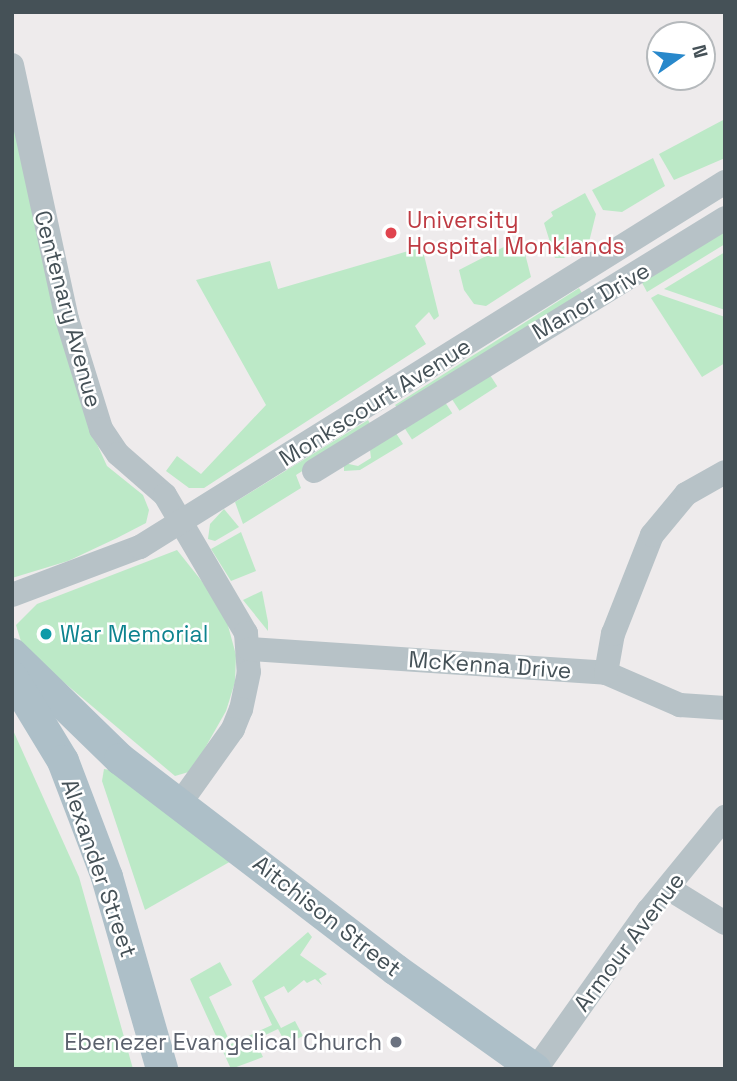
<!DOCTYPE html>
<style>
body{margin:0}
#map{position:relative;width:737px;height:1081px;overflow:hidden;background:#eeebec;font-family:"Space Grotesk",sans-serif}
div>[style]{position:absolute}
.green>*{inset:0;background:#bce9c7;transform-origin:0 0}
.minor>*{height:24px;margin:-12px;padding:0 12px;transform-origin:12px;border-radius:12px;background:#b7c2c7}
.major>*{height:32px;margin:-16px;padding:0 16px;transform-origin:16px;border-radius:16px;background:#adbfc8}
.dots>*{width:19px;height:19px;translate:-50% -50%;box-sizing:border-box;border:4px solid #fff;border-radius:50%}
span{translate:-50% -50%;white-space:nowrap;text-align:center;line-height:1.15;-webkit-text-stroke:5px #fff;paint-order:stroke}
.health-label{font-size:23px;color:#be3a42}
.left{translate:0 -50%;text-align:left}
.street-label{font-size:23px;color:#455157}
.culture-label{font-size:23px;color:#0d838f}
.worship-label{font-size:23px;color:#5b616d}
.right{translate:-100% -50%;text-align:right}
.frame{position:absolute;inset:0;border:14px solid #455157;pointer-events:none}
.north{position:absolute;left:646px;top:21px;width:70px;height:70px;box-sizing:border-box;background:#fff;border:2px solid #b5b9bc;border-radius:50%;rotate:76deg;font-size:19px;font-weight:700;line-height:28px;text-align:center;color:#455157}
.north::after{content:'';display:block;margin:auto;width:24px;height:32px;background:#2888cb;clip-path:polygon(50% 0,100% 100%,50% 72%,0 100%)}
</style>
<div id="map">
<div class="green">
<div style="clip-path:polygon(12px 117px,96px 442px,107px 466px,143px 495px,149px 510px,146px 523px,117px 538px,68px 561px,12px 578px)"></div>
<div style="clip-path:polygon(725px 119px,725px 158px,674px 180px,659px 154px)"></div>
<div style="clip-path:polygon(653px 158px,665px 186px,622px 212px,603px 210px,592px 190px)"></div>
<div style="clip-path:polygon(585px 193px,596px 214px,589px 242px,564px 258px,555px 258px,544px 223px,553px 216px,551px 212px)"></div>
<div style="clip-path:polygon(725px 229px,725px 244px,647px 292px,640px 279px)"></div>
<div style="clip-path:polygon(521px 238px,531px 277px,486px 306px,474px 304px,464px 290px,459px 270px)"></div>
<div style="clip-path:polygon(422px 247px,439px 316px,434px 320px,429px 312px,415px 326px,426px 344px,204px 488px,189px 488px,166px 471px,177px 456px,201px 474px,266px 405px,196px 280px,270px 261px,278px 289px)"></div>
<div style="clip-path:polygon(725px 252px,725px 310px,664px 289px)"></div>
<div style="clip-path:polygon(579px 288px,582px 293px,398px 409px,395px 405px)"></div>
<div style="clip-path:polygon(658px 294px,725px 317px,725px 363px,702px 377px,651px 298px)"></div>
<div style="left:488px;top:372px;width:17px;height:45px;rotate:57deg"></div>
<div style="left:443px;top:399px;width:17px;height:48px;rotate:57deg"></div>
<div style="clip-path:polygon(368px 420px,372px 427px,296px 475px,301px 488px,243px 524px,235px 502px)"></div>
<div style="clip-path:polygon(394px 430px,403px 444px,360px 470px,344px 471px,344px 463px,358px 466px,371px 458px,370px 450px)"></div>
<div style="clip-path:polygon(224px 509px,239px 527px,215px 541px,208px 539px,210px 524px)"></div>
<div style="clip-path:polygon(241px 532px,256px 571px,231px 581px,211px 549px)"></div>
<div style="clip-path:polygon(177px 550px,212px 594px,227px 622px,236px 655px,235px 682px,226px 711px,192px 771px,175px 776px,23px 648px,16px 625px,37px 604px)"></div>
<div style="clip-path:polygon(262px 591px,268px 622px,268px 631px,243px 600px)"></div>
<div style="clip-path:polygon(12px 728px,79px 877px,133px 1069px,12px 1069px)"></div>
<div style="clip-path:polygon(104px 769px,110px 770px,233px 860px,145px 910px,102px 781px)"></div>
<div style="clip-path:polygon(308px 932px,312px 937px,300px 955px,327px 974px,319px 979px,322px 985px,315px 979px,307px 983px,304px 980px,288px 993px,284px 986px,264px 997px,281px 1028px,295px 1021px,303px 1036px,286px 1044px,278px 1029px,255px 1040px,263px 1057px,231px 1069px,190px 979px,220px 962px,232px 985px,209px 997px,231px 1044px,272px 1025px,252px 981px)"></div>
</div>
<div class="minor">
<div style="left:12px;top:65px;width:260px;rotate:77.8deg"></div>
<div style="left:67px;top:319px;width:115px;rotate:72.8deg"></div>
<div style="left:101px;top:429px;width:30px;rotate:56deg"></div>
<div style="left:118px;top:454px;width:62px;rotate:41.1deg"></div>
<div style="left:165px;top:495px;width:160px;rotate:59.6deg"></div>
<div style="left:246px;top:633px;width:39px;rotate:86deg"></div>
<div style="left:249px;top:672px;width:38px;rotate:102deg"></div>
<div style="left:241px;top:709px;width:22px;rotate:112deg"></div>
<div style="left:233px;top:729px;width:90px;rotate:125.5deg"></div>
<div style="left:314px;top:471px;width:483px;rotate:-31.6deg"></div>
<div style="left:12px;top:595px;width:137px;rotate:-20.6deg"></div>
<div style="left:140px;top:547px;width:690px;rotate:-31.96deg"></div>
<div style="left:249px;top:649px;width:358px;rotate:3.8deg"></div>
<div style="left:606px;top:673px;width:81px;rotate:23.4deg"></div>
<div style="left:680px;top:705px;width:45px;rotate:3.8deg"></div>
<div style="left:606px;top:673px;width:40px;rotate:-80deg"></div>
<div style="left:613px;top:634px;width:106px;rotate:-68.5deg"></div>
<div style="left:652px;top:535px;width:53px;rotate:-50.3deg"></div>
<div style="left:686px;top:494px;width:45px;rotate:-29.4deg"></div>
<div style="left:668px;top:888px;width:67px;rotate:31.6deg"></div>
<div style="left:536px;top:1069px;width:194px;rotate:-54.7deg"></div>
<div style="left:648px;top:911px;width:122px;rotate:-50.7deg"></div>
</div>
<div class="major">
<div style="left:12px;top:654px;width:151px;rotate:44.2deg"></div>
<div style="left:120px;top:759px;width:347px;rotate:37.4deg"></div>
<div style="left:396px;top:970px;width:171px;rotate:35.5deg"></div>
<div style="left:12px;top:677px;width:98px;rotate:58.7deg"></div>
<div style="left:63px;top:761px;width:124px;rotate:69.2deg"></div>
<div style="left:107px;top:877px;width:200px;rotate:74deg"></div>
</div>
<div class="dots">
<div style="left:391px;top:233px;background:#e0444e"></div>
<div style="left:46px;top:634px;background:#0f9aa8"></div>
<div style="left:396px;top:1042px;background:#6b7280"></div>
</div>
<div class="health-label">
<span class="left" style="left:407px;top:233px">University<br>Hospital Monklands</span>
</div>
<div class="street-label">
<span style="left:591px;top:301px;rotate:-30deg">Manor Drive</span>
<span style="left:68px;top:309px;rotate:75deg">Centenary Avenue</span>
<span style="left:375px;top:402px;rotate:-32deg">Monkscourt Avenue</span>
<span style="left:490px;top:665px;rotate:4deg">McKenna Drive</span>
<span style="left:99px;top:868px;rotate:71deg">Alexander Street</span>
<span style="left:327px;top:916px;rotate:38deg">Aitchison Street</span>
<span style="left:629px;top:942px;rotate:-53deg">Armour Avenue</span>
</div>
<div class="culture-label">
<span class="left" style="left:60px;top:634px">War Memorial</span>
</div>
<div class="worship-label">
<span class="right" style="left:382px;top:1042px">Ebenezer Evangelical Church</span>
</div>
<div class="frame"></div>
<div class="north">N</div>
</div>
